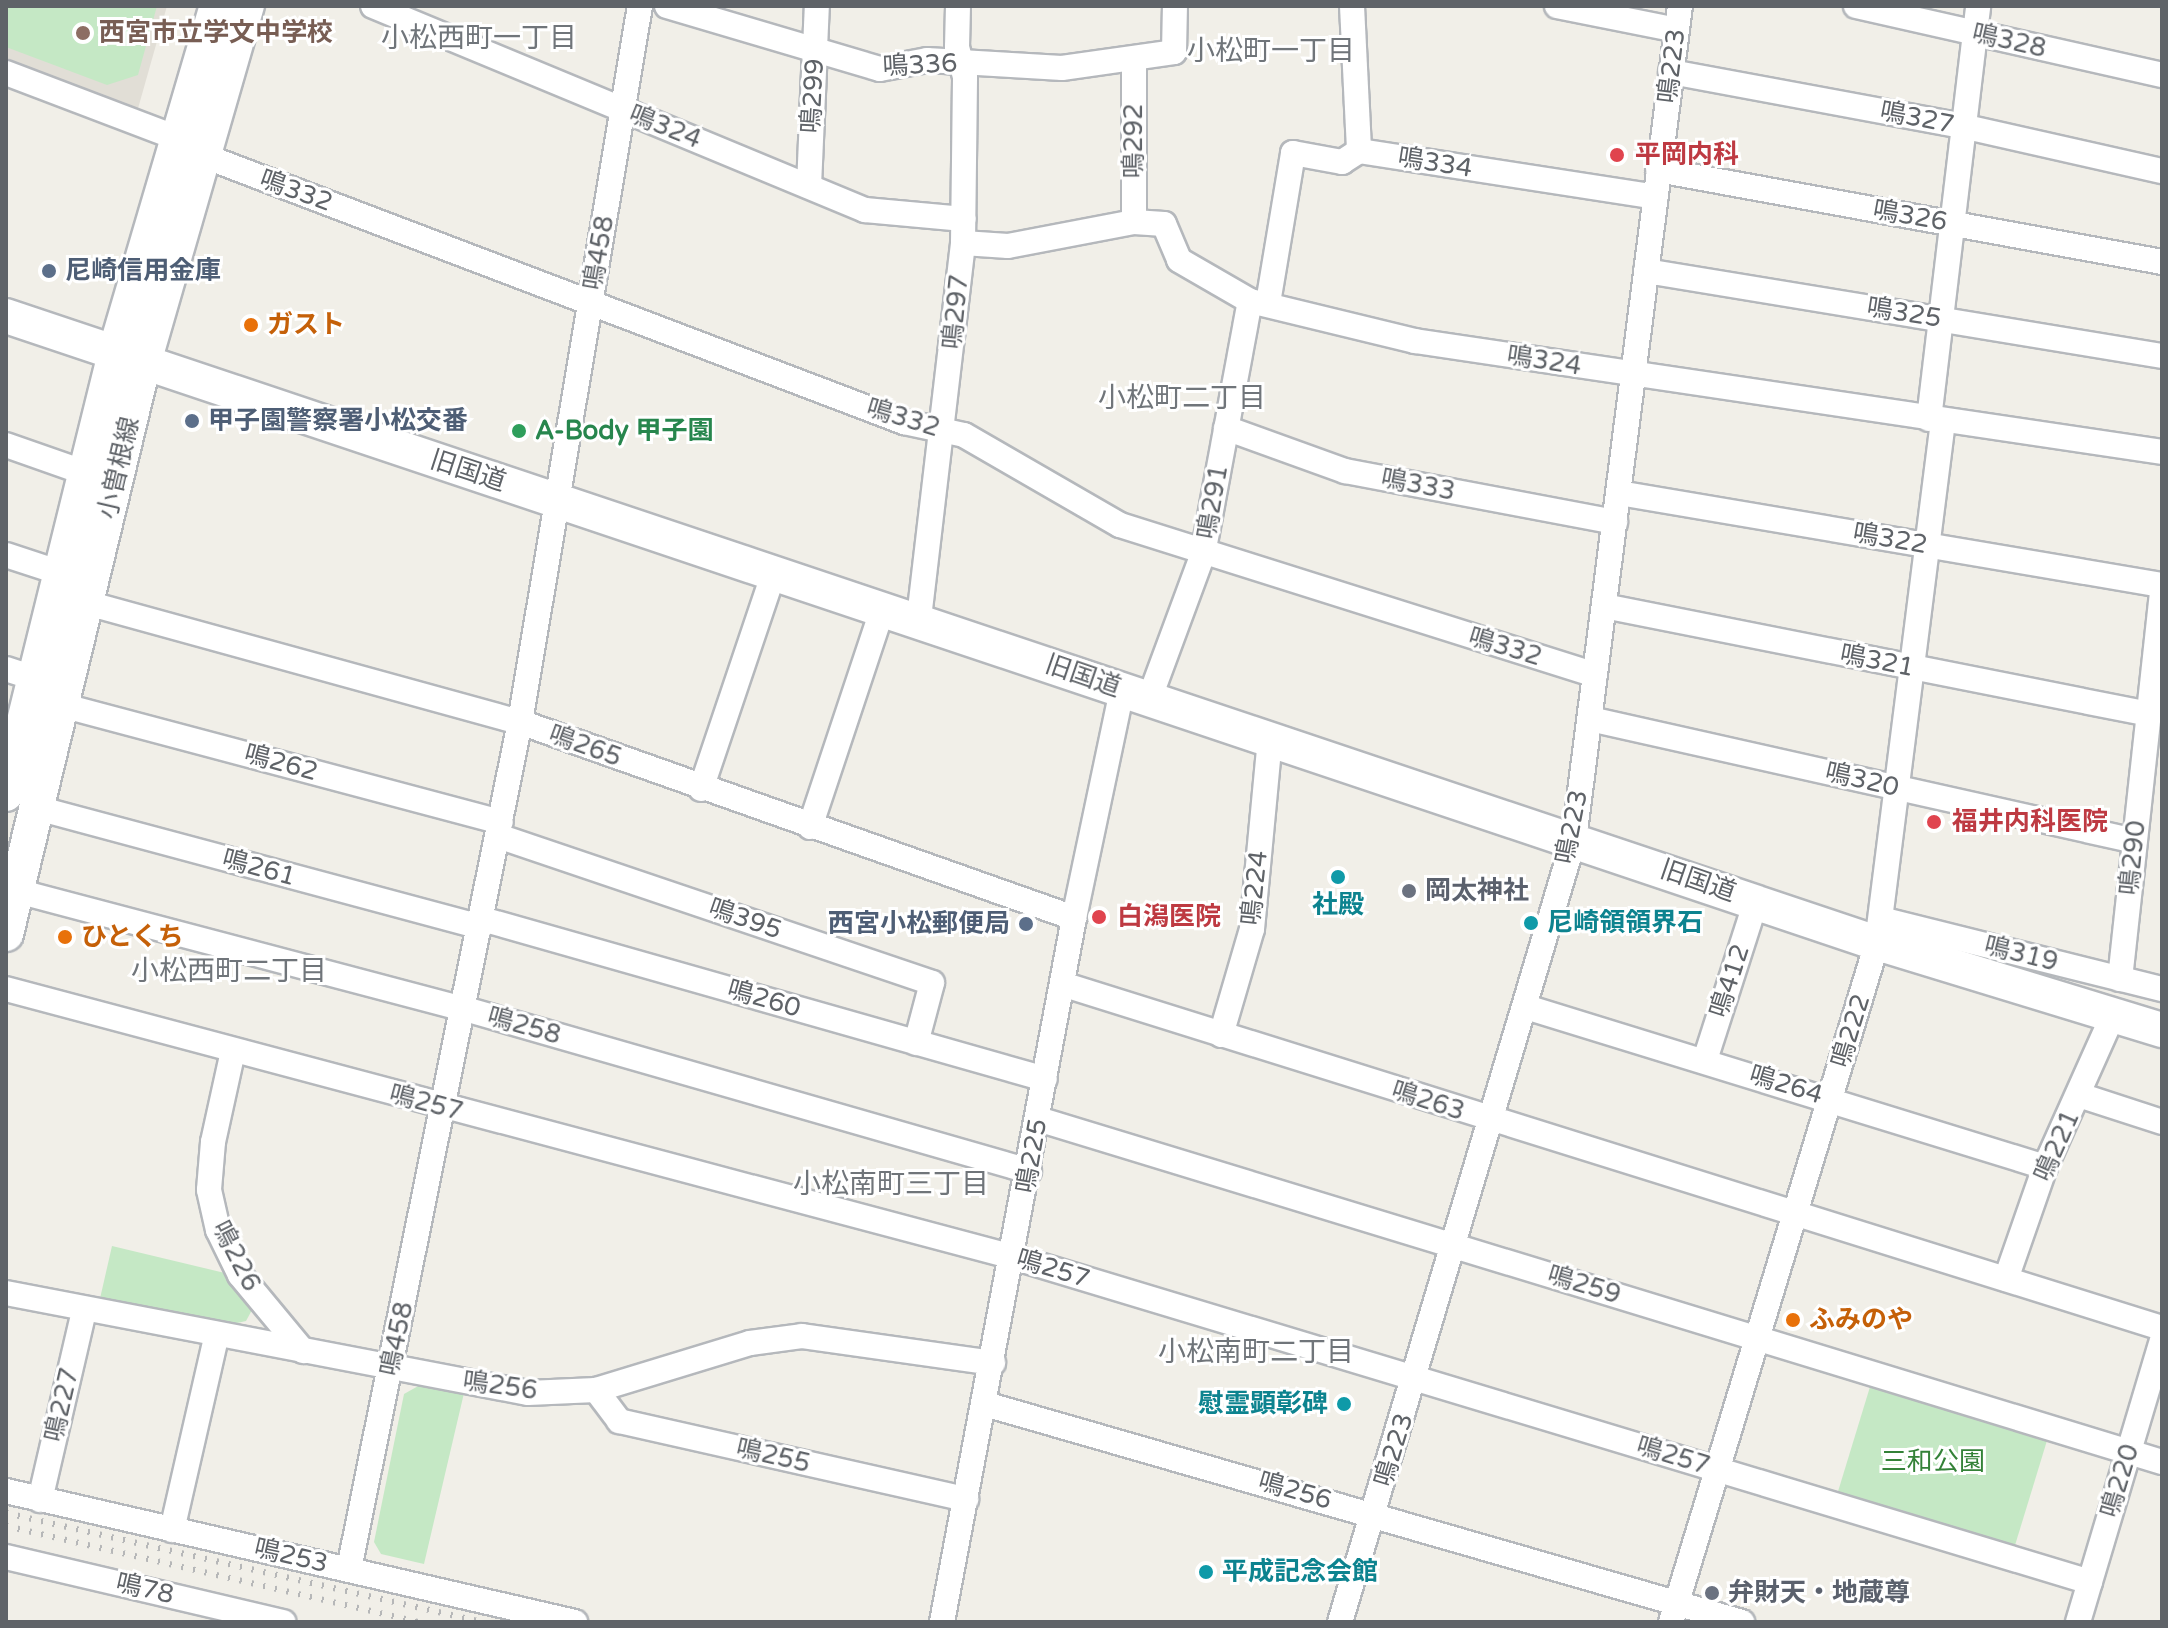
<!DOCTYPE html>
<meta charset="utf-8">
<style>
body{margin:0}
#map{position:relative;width:2168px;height:1628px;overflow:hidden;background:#f1efe8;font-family:"Varela Round","Noto Sans JP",sans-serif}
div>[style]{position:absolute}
.education>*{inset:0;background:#e1ded6}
.green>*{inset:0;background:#c5e8c5;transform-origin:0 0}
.roads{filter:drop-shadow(2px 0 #b5b8bc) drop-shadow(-2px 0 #b5b8bc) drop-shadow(0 2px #b5b8bc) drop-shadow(0 -2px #b5b8bc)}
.street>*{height:24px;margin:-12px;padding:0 12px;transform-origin:12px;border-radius:12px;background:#fff}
.secondary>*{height:34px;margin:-17px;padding:0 17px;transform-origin:17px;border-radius:17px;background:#fff}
.rail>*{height:6px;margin-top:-3px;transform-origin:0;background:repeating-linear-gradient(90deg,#b6b7b8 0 2px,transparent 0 12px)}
.dots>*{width:22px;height:22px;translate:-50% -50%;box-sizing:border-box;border:4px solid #fff;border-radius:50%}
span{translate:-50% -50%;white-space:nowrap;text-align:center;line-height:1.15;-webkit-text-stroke:6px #fff;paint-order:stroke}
.education-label{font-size:26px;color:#785e54;font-weight:700}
.left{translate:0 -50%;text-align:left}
.street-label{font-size:26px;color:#5f6368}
.health-label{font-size:26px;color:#be3a42;font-weight:700}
.service-label{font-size:26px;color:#4e5e75;font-weight:700}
.right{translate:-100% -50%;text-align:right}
.food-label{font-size:26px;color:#c56008;font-weight:700}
.leisure-label{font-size:26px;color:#27864d;font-weight:700}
.worship-label{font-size:26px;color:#5b616d;font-weight:700}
.culture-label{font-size:26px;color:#0d838f;font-weight:700}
.park-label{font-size:26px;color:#348238}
.neighbourhood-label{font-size:28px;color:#70757a}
.frame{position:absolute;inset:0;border:8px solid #5f6368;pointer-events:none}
</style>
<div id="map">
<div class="education">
<div style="clip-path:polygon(6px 6px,167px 6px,137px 112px,6px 60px)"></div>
</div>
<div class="green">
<div style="clip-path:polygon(6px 6px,157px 6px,138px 75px,107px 85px,6px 47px)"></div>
<div style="clip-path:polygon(112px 1246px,229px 1274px,252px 1310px,246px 1321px,237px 1323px,99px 1303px)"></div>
<div style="left:1873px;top:1377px;width:185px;height:127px;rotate:17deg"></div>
<div style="clip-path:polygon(420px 1385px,464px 1393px,424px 1564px,381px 1554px,374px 1542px,404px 1394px)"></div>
</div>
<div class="roads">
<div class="street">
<div style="left:373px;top:6px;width:533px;rotate:22.52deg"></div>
<div style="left:865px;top:210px;width:99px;rotate:5.2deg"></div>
<div style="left:667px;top:6px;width:222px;rotate:16.5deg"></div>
<div style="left:880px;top:69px;width:48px;rotate:-10.8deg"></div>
<div style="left:927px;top:60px;width:135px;rotate:3.4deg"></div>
<div style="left:1062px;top:68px;width:113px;rotate:-8.1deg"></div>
<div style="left:1174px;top:52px;width:46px;rotate:-88.8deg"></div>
<div style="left:1352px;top:6px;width:145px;rotate:87.2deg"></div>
<div style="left:1557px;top:6px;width:122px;rotate:11.3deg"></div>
<div style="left:1856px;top:6px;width:314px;rotate:12.7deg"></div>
<div style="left:1134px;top:59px;width:163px;rotate:90deg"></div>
<div style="left:1671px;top:72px;width:296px;rotate:10.5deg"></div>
<div style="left:1962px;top:126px;width:205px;rotate:12.7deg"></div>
<div style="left:6px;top:73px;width:183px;rotate:20.8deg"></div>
<div style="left:1359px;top:151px;width:300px;rotate:8.8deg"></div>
<div style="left:207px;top:157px;width:746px;rotate:20.82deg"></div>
<div style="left:904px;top:422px;width:61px;rotate:12.2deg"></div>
<div style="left:964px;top:435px;width:180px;rotate:30deg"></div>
<div style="left:1120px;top:525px;width:498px;rotate:17.5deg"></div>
<div style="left:1658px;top:170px;width:512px;rotate:10.34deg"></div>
<div style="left:809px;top:186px;width:180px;rotate:-87.5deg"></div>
<div style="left:963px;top:243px;width:45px;rotate:3.8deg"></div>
<div style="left:1008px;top:246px;width:128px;rotate:-10.8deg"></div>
<div style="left:1134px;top:222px;width:30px;rotate:4deg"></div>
<div style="left:1164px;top:224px;width:39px;rotate:67deg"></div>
<div style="left:1179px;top:260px;width:82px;rotate:30deg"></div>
<div style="left:1250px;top:301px;width:170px;rotate:13.6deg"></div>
<div style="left:1415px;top:341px;width:755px;rotate:8.45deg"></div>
<div style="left:1646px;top:271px;width:523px;rotate:9.35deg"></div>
<div style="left:1268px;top:303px;width:152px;rotate:-80.5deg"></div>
<div style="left:1293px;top:153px;width:50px;rotate:10.4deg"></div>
<div style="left:1342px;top:162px;width:20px;rotate:-33deg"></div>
<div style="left:1929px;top:419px;width:416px;rotate:-83.2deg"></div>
<div style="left:1226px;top:428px;width:127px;rotate:19.9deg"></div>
<div style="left:1345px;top:471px;width:275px;rotate:10.7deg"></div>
<div style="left:6px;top:445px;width:85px;rotate:19.3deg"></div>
<div style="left:1619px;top:493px;width:551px;rotate:9.62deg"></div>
<div style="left:6px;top:555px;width:55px;rotate:18.1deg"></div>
<div style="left:87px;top:603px;width:449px;rotate:15.4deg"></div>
<div style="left:520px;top:722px;width:588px;rotate:19.48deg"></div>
<div style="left:1604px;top:606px;width:556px;rotate:11.21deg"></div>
<div style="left:919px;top:618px;width:378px;rotate:-83.3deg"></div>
<div style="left:963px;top:243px;width:166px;rotate:-89.3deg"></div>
<div style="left:965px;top:77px;width:31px;rotate:-105deg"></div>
<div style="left:957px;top:47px;width:41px;rotate:-88.6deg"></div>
<div style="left:6px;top:669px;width:32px;rotate:18deg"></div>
<div style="left:1150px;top:697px;width:153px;rotate:-69.7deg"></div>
<div style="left:1203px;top:554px;width:257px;rotate:-79.5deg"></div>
<div style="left:61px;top:705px;width:455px;rotate:14.9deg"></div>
<div style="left:1590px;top:719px;width:558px;rotate:12.62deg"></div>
<div style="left:701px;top:789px;width:229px;rotate:-71.4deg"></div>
<div style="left:37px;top:808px;width:459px;rotate:15deg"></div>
<div style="left:810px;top:827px;width:232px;rotate:-71.6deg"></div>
<div style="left:498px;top:836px;width:458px;rotate:18.7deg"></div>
<div style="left:932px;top:983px;width:62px;rotate:104.9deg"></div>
<div style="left:17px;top:891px;width:463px;rotate:14.8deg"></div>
<div style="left:465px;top:1009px;width:587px;rotate:16.03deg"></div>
<div style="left:482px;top:919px;width:585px;rotate:15.86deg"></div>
<div style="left:1881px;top:919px;width:290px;rotate:14deg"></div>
<div style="left:2120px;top:979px;width:388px;rotate:-83.8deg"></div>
<div style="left:1062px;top:984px;width:1153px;rotate:17.37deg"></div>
<div style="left:6px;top:989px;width:1042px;rotate:14.9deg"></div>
<div style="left:1013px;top:1257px;width:1125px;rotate:16.79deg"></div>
<div style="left:1526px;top:1007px;width:543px;rotate:17.13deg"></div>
<div style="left:1221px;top:1035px;width:110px;rotate:-73.7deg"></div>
<div style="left:1252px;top:929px;width:193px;rotate:-84.6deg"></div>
<div style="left:233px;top:1051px;width:93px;rotate:102.4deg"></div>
<div style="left:213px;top:1142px;width:48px;rotate:94.8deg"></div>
<div style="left:209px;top:1190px;width:41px;rotate:77.3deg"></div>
<div style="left:218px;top:1230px;width:50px;rotate:63.9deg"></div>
<div style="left:240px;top:1275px;width:99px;rotate:50.3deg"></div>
<div style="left:1705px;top:1060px;width:167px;rotate:-72.2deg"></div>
<div style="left:2079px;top:1095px;width:87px;rotate:18deg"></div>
<div style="left:1038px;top:1119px;width:1175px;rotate:16.97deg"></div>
<div style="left:2006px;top:1279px;width:119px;rotate:-70.8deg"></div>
<div style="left:2045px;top:1167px;width:167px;rotate:-65.9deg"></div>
<div style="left:6px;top:1293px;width:531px;rotate:10.84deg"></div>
<div style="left:528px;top:1393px;width:68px;rotate:-2.5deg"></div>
<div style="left:596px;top:1390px;width:161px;rotate:-17deg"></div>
<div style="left:750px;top:1343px;width:52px;rotate:-7.7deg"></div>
<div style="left:802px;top:1336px;width:193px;rotate:8deg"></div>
<div style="left:596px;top:1390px;width:39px;rotate:53deg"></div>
<div style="left:619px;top:1421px;width:356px;rotate:12.7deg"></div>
<div style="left:985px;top:1404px;width:788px;rotate:16.07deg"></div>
<div style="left:6px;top:1491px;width:584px;rotate:12.97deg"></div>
<div style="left:40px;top:1500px;width:194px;rotate:-76.9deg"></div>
<div style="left:172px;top:1530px;width:201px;rotate:-77.1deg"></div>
<div style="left:6px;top:1557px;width:285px;rotate:13.2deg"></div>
<div style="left:349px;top:1569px;width:864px;rotate:-78.59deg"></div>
<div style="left:520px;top:722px;width:726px;rotate:-80.49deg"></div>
<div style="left:942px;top:1622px;width:716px;rotate:-79.38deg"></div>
<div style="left:1074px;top:918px;width:233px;rotate:-78.1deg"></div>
<div style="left:1340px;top:1622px;width:817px;rotate:-73.36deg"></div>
<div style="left:1574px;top:839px;width:840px;rotate:-82.75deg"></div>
<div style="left:1671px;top:1622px;width:710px;rotate:-73.12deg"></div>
<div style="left:1877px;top:943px;width:526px;rotate:-82.79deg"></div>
<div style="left:2078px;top:1622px;width:293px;rotate:-73.4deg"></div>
</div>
<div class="secondary">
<div style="left:6px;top:316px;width:1973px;rotate:18.53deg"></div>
<div style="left:1877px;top:943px;width:298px;rotate:17deg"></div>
<div style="left:6px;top:794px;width:455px;rotate:-76.1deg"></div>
<div style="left:115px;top:352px;width:361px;rotate:-73.6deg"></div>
<div style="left:6px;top:934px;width:588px;rotate:-76.44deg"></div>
<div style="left:144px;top:362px;width:371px;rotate:-73.9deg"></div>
</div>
</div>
<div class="rail">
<div style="left:6px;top:1513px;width:487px;rotate:12.9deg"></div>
<div style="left:6px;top:1526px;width:424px;rotate:13.1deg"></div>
</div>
<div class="dots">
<div style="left:83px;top:33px;background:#8d6e63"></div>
<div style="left:1617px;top:155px;background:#e0444e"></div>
<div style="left:49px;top:271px;background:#5c6f8a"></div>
<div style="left:251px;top:325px;background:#e8710a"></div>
<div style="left:192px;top:421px;background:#5c6f8a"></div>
<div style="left:519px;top:431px;background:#2e9e5b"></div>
<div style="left:1934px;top:822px;background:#e0444e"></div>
<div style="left:1338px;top:877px;background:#0f9aa8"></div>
<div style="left:1409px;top:891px;background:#6b7280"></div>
<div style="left:1099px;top:917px;background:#e0444e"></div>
<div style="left:1531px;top:923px;background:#0f9aa8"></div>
<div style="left:1026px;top:924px;background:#5c6f8a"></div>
<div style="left:65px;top:937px;background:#e8710a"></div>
<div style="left:1793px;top:1320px;background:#e8710a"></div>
<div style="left:1344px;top:1404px;background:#0f9aa8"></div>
<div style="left:1206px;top:1572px;background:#0f9aa8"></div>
<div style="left:1712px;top:1593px;background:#6b7280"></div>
</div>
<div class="education-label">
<span class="left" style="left:99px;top:33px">西宮市立学文中学校</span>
</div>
<div class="street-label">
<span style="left:2009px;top:41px;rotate:13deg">鳴328</span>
<span style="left:920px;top:65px;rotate:-3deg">鳴336</span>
<span style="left:1672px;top:66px;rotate:-83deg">鳴223</span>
<span style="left:813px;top:96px;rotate:-87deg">鳴299</span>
<span style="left:1917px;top:118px;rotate:11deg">鳴327</span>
<span style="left:665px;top:127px;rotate:22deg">鳴324</span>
<span style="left:1134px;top:141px;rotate:-90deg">鳴292</span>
<span style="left:1435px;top:163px;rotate:9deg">鳴334</span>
<span style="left:296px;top:191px;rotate:20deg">鳴332</span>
<span style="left:1910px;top:216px;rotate:10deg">鳴326</span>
<span style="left:599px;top:253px;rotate:-80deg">鳴458</span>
<span style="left:956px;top:312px;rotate:-84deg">鳴297</span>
<span style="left:1904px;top:313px;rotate:9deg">鳴325</span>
<span style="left:1544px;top:361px;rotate:9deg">鳴324</span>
<span style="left:903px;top:418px;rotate:17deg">鳴332</span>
<span style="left:119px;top:468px;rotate:-77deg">小曽根線</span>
<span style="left:468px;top:471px;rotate:18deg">旧国道</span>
<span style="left:1418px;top:485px;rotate:11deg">鳴333</span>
<span style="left:1213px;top:502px;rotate:-80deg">鳴291</span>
<span style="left:1890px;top:539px;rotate:10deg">鳴322</span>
<span style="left:1505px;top:647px;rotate:17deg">鳴332</span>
<span style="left:1877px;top:661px;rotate:11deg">鳴321</span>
<span style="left:1083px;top:676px;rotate:19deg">旧国道</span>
<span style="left:585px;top:746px;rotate:20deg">鳴265</span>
<span style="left:281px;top:763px;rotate:15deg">鳴262</span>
<span style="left:1862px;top:780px;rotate:13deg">鳴320</span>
<span style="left:1572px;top:827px;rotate:-79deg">鳴223</span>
<span style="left:2133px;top:858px;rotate:-84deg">鳴290</span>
<span style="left:259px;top:868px;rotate:15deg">鳴261</span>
<span style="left:1698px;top:881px;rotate:19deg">旧国道</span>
<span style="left:1255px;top:888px;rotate:-84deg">鳴224</span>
<span style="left:745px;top:919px;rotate:19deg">鳴395</span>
<span style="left:2021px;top:954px;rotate:14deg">鳴319</span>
<span style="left:1730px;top:981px;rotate:-72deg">鳴412</span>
<span style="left:764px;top:999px;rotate:16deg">鳴260</span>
<span style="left:524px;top:1026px;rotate:16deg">鳴258</span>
<span style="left:1851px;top:1031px;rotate:-73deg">鳴222</span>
<span style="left:1786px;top:1085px;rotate:17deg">鳴264</span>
<span style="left:1428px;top:1101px;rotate:18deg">鳴263</span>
<span style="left:426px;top:1103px;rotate:15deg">鳴257</span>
<span style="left:2057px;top:1146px;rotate:-66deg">鳴221</span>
<span style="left:1032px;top:1156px;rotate:-80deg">鳴225</span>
<span style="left:236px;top:1256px;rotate:63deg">鳴226</span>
<span style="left:1053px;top:1269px;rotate:17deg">鳴257</span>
<span style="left:1584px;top:1285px;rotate:17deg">鳴259</span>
<span style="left:397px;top:1339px;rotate:-78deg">鳴458</span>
<span style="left:500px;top:1386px;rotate:8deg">鳴256</span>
<span style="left:62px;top:1405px;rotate:-77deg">鳴227</span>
<span style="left:1394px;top:1450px;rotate:-73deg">鳴223</span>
<span style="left:773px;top:1456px;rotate:13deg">鳴255</span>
<span style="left:1673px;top:1456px;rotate:17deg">鳴257</span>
<span style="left:2120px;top:1481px;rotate:-73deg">鳴220</span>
<span style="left:1295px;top:1491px;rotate:16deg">鳴256</span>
<span style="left:291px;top:1556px;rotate:13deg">鳴253</span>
<span style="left:145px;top:1589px;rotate:13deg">鳴78</span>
</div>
<div class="health-label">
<span class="left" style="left:1635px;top:155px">平岡内科</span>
<span class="left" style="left:1952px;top:822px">福井内科医院</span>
<span class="left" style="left:1117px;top:917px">白潟医院</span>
</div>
<div class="service-label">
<span class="left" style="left:65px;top:271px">尼崎信用金庫</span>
<span class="left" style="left:208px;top:421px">甲子園警察署小松交番</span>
<span class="right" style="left:1010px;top:924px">西宮小松郵便局</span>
</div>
<div class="food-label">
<span class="left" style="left:267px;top:325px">ガスト</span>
<span class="left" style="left:81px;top:937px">ひとくち</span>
<span class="left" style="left:1809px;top:1320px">ふみのや</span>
</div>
<div class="leisure-label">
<span class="left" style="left:535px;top:431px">A-Body 甲子園</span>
</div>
<div class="worship-label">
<span class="left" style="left:1425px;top:891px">岡太神社</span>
<span class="left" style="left:1728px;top:1593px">弁財天・地蔵尊</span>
</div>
<div class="culture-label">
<span style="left:1338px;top:905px">社殿</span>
<span class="left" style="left:1547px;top:923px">尼崎領領界石</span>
<span class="right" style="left:1328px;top:1404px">慰霊顕彰碑</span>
<span class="left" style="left:1222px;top:1572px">平成記念会館</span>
</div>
<div class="park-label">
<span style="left:1933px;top:1462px">三和公園</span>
</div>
<div class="neighbourhood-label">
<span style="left:479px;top:38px">小松西町一丁目</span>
<span style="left:1271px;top:51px">小松町一丁目</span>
<span style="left:1182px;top:398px">小松町二丁目</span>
<span style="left:229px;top:971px">小松西町二丁目</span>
<span style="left:891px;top:1184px">小松南町三丁目</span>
<span style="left:1256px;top:1352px">小松南町二丁目</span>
</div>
<div class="frame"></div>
</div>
